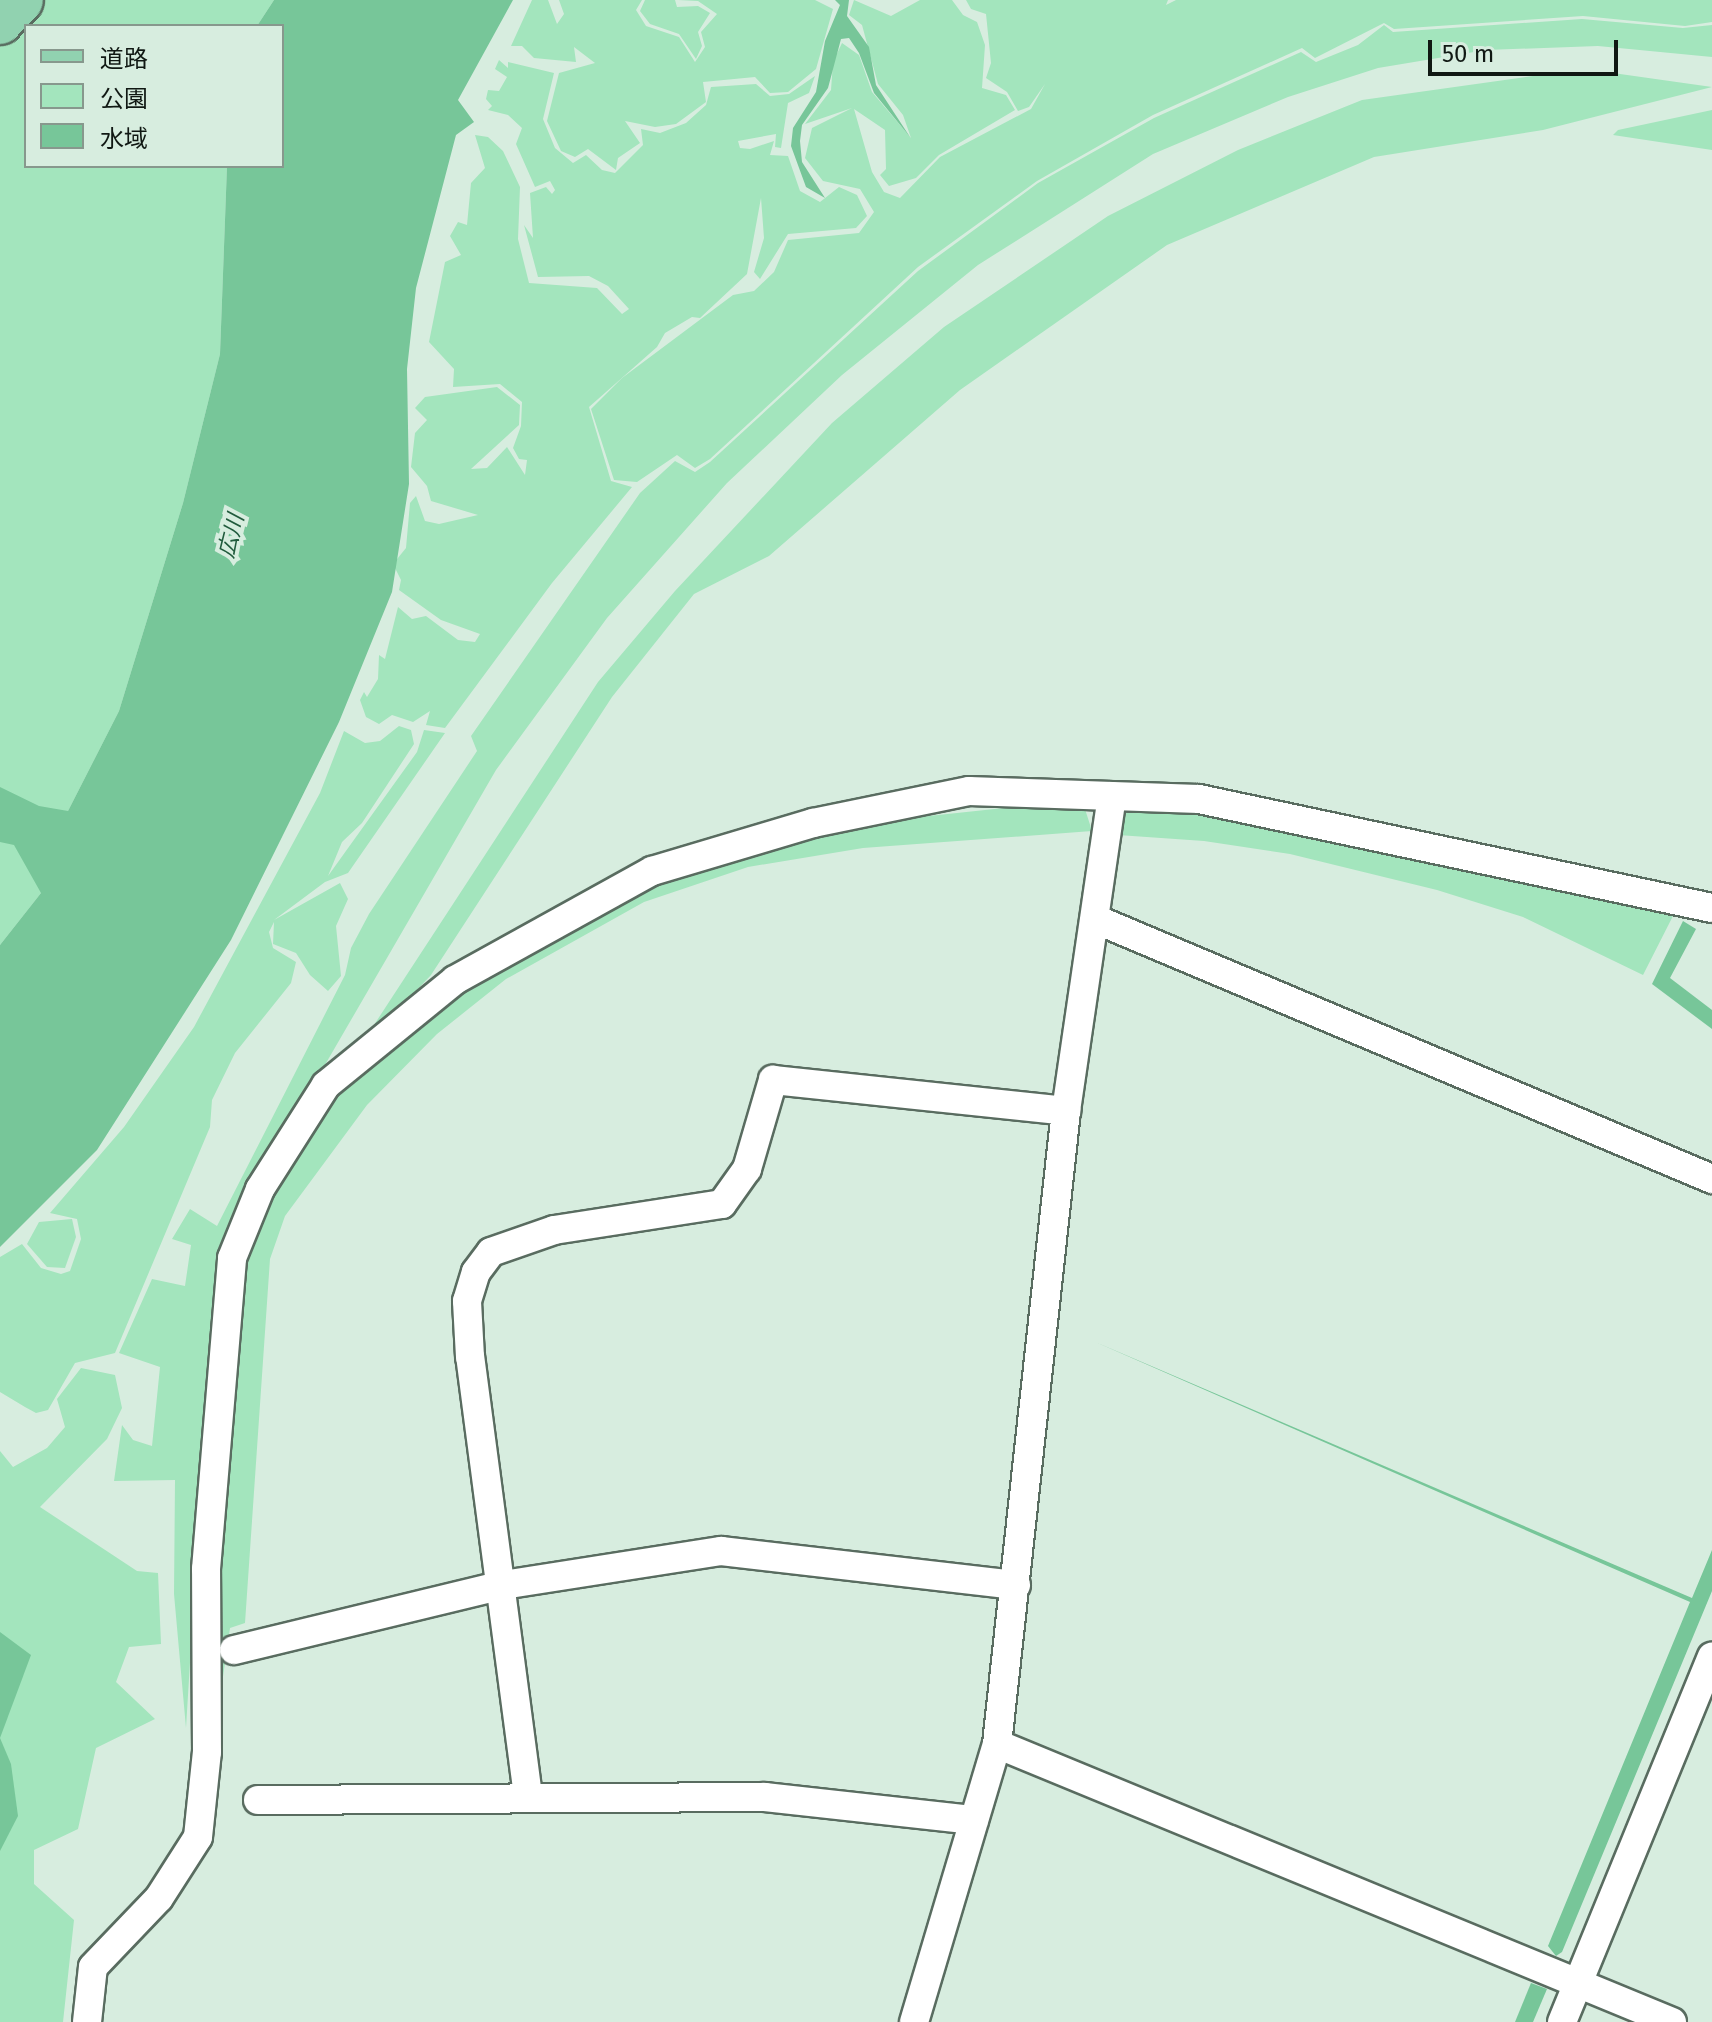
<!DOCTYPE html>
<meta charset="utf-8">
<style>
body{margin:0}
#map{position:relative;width:1712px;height:2022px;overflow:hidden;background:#d7eddf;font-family:"Fira Sans","Noto Sans JP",sans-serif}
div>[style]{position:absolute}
.green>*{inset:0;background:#a3e5bd}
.water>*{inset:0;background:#77c699}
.roads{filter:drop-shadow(2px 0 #596c60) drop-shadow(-2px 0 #596c60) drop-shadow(0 2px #596c60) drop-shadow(0 -2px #596c60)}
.minor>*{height:28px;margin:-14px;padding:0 14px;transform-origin:14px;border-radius:14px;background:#fff}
.primary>*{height:44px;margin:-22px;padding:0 22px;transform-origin:22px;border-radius:22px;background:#91d2b0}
span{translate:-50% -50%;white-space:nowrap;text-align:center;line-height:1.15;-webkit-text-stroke:8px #d7eddf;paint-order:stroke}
.water-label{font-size:22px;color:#215b3d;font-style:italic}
.legend{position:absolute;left:24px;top:24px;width:260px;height:144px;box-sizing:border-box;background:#d7eddf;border:2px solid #87988d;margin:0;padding:10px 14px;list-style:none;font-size:24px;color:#101813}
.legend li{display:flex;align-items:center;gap:16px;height:40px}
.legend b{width:40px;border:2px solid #87988d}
.scale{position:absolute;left:1428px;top:40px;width:190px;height:36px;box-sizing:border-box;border:4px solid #101813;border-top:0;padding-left:10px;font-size:24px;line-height:28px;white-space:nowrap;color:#101813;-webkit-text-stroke:6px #d7eddf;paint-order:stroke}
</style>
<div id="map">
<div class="green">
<div style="clip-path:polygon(42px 0,274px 0,257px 26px,26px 26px,26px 166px,227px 166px,220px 354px,183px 503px,119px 711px,68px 811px,41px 893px,0 945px,0 44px)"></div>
<div style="clip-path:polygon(532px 0,548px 0,557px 24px,564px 14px,559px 0,642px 0,636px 10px,646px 26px,679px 37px,695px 62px,705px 47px,701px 32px,717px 14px,698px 1px,678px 0,815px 0,833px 9px,816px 69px,788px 92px,770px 93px,755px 77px,703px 82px,706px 102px,676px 124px,655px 127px,625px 121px,640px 143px,618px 158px,616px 170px,588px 149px,575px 157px,561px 151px,547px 121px,559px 73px,595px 63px,574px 47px,576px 62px,534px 58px,522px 46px,511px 46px)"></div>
<div style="clip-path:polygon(645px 0,675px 0,677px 7px,698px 6px,710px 13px,698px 32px,702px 46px,696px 59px,679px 34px,650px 24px,640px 11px)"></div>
<div style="clip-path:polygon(854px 0,891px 16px,920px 0,952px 0,963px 15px,977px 22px,985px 45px,982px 88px,1006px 95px,1015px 110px,939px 155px,916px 178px,889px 186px,880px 175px,886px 169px,885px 130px,854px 109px,872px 172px,884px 192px,900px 198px,940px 157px,1031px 109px,1045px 84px,1029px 107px,1018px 111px,1007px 92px,986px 78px,991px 63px,986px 14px,971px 9px,966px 0,1168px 0,1166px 5px,1176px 0,1712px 0,1712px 22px,1685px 26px,1583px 16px,1394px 29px,1384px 23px,1315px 58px,1302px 48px,1153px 115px,1037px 181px,918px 267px,710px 459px,695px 468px,677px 455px,637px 482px,614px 480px,591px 409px,622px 378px,733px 295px,754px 291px,774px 272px,788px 240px,859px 233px,874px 212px,860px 189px,823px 181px,805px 158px,812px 128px,852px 108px,805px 124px,831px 90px,833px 62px,842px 43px,859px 55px,872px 92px,911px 138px,903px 115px,878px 84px,862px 25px,849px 15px)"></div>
<div style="clip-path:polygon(1582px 19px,1683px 28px,1712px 25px,1712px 57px,1598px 46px,1486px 50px,1378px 68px,1288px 97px,1153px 154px,978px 265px,842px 375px,727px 483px,607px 618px,496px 770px,235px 1220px,210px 1335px,186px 1728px,174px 1594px,175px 1480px,114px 1481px,122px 1425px,133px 1440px,152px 1446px,160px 1367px,119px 1353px,152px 1279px,185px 1286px,191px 1245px,172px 1239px,190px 1209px,217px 1226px,345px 975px,351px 948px,369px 914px,477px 751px,471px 736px,640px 493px,675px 461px,695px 472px,710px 462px,918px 271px,1038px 183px,1154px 118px,1301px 52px,1316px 62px,1358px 45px,1384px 25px,1393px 32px)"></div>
<div style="clip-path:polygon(499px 60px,508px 68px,508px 62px,554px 73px,543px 119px,555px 148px,573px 163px,586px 155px,602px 170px,615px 173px,643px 145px,641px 129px,660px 133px,686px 123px,706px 105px,711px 87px,756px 84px,770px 96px,789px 94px,815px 76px,809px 93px,788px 103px,781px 148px,775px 147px,776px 134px,738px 141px,740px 148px,750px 149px,774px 141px,770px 155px,788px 156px,800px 191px,820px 202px,839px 187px,857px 195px,867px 216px,856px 228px,788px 234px,760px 279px,754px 272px,764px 238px,761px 198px,747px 274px,700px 318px,692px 317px,665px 333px,657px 347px,589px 407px,611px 481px,632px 487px,552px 583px,445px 728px,426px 725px,430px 711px,413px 722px,392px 715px,379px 724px,366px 717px,360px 700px,364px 692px,367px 697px,378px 679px,379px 655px,385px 659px,398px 607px,412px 619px,426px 616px,458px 640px,475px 642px,480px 634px,441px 620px,399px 590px,401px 580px,393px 564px,406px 548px,410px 503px,416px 496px,425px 521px,439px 524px,478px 515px,431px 501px,427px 486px,411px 467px,415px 433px,427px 420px,415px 408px,425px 397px,497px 387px,520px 405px,519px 425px,471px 469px,487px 468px,507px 447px,525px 475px,527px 460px,519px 459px,513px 448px,521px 426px,522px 402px,500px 384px,453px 387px,454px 369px,429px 342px,445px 262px,461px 255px,450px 236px,458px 222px,467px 225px,471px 183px,485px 168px,475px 135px,488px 137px,503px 151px,520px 187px,518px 239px,529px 283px,597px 288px,622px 314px,629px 309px,608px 286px,589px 276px,538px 277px,524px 225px,533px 238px,530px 193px,546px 187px,552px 194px,555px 190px,550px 181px,535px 187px,516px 144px,522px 128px,508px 115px,488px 110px,492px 106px,486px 99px,488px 90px,499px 91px,507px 77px,495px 69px)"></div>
<div style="clip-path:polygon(1613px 73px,1712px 87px,1543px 130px,1374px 157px,1167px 245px,960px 390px,769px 556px,694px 594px,612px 697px,431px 975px,391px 1018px,372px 1028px,598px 682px,675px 591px,832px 423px,944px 327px,1108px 216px,1238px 150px,1362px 100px,1547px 74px)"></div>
<div style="clip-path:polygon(1712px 110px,1712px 150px,1613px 135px,1618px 130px)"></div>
<div style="clip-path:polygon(399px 726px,411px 730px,414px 744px,362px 823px,342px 842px,328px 876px,417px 752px,424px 730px,445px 733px,348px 873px,325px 882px,274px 920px,340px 883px,348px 899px,336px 926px,341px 976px,328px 991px,310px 975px,296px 953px,273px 944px,274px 922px,269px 932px,273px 948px,296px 962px,291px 983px,235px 1053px,212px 1100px,210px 1127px,115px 1353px,75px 1363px,48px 1410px,36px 1413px,25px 1407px,0 1392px,0 1257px,22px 1244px,41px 1268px,61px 1274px,70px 1271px,81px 1239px,77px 1219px,50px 1213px,124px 1127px,194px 1027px,320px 793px,344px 731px,365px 743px,380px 741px)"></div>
<div style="clip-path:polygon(1031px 805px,1085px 809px,1092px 831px,863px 848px,748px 867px,644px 902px,506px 979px,437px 1034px,367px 1105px,285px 1216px,270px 1259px,245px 1623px,230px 1628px,212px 1753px,216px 1628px,246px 1256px,264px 1202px,337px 1091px,398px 1039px,506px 964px,632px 889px,863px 823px)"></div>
<div style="clip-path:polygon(1132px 807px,1172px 807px,1235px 819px,1676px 910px,1643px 975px,1523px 917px,1437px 890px,1290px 854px,1204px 841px,1118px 835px,1120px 820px)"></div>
<div style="clip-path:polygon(72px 1219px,76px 1237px,65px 1268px,47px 1267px,27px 1244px,39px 1222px)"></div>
<div style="clip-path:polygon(81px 1368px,115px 1375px,122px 1408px,107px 1439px,40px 1507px,137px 1571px,158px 1573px,161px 1644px,129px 1647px,116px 1682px,155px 1719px,96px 1748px,78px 1829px,34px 1850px,34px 1884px,74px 1920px,63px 2022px,0 2022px,0 1451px,13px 1467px,47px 1448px,65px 1427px,57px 1399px)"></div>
</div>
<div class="water">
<div style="clip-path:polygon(274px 0,513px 0,458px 100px,474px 122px,456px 135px,416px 288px,407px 369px,409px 484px,392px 592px,339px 722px,231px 940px,97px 1150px,0 1247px,0 945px,41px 893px,14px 845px,0 842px,0 787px,39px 806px,68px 811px,119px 711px,183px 503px,220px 354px,227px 166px,282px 166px,282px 26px,257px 26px)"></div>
<div style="clip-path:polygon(835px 0,849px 0,847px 16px,869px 47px,876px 85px,910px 137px,874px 93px,859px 53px,849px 38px,841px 39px,828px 88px,802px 125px,800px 141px,802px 162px,825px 198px,806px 187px,791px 146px,793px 128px,816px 92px,825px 41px,840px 5px)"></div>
<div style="clip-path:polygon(1683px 921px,1696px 929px,1670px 978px,1712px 1010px,1712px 1029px,1652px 984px)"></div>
<div style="clip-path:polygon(1093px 1341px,1692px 1598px,1712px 1550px,1712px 1591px,1562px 1952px,1556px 1956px,1548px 1946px,1690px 1602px)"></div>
<div style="clip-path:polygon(0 1632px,31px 1655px,0 1738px)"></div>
<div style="clip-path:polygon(0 1738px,11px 1764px,18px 1816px,0 1851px)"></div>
<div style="clip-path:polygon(1531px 1983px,1547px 1989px,1533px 2022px,1515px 2022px)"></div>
</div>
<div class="roads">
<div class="minor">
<div style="left:1095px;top:919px;width:670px;rotate:22.85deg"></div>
<div style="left:234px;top:1650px;width:277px;rotate:-13.6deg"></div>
<div style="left:503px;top:1585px;width:221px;rotate:-8.9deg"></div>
<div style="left:721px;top:1551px;width:297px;rotate:6.6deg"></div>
<div style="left:997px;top:1744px;width:730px;rotate:22.38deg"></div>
<div style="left:528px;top:1796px;width:443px;rotate:-97.5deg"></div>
<div style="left:470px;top:1357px;width:56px;rotate:-93.1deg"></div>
<div style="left:467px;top:1301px;width:30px;rotate:-73deg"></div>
<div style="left:476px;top:1272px;width:25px;rotate:-53deg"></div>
<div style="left:491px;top:1252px;width:67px;rotate:-19.2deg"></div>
<div style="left:554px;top:1230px;width:170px;rotate:-8.8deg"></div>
<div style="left:722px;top:1204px;width:43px;rotate:-54.5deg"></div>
<div style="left:747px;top:1169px;width:93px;rotate:-73.7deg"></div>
<div style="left:773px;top:1080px;width:295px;rotate:6deg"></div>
<div style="left:258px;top:1800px;width:507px;rotate:-0.34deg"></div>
<div style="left:765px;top:1797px;width:210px;rotate:6.3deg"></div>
<div style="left:87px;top:2022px;width:55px;rotate:-83.8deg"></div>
<div style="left:93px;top:1967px;width:95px;rotate:-46.3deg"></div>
<div style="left:159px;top:1898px;width:72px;rotate:-57.4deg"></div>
<div style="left:198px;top:1837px;width:85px;rotate:-84deg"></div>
<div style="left:207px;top:1752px;width:183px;rotate:-90.3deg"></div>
<div style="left:206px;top:1569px;width:312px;rotate:-85.2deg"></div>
<div style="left:232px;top:1258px;width:74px;rotate:-67.9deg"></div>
<div style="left:260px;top:1189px;width:123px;rotate:-57.6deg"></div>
<div style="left:326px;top:1085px;width:166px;rotate:-39.1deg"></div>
<div style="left:455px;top:980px;width:225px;rotate:-29deg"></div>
<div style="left:652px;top:871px;width:168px;rotate:-16.6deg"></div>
<div style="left:813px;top:823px;width:159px;rotate:-11.6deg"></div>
<div style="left:969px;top:791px;width:230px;rotate:2deg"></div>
<div style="left:1199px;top:799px;width:524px;rotate:12deg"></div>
<div style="left:914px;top:2022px;width:290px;rotate:-73.4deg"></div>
<div style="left:997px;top:1744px;width:637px;rotate:-83.78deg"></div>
<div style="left:1066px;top:1111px;width:318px;rotate:-81.7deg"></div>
<div style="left:1562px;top:2022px;width:395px;rotate:-67.7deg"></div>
</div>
<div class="primary">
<div style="left:0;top:22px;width:30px;rotate:-46deg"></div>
</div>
</div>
<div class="water-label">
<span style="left:231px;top:536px;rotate:-76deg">広川</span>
</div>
<ul class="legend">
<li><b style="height:10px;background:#91d2b0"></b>道路</li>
<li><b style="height:22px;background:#a3e5bd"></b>公園</li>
<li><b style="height:22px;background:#77c699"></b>水域</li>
</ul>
<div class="scale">50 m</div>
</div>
